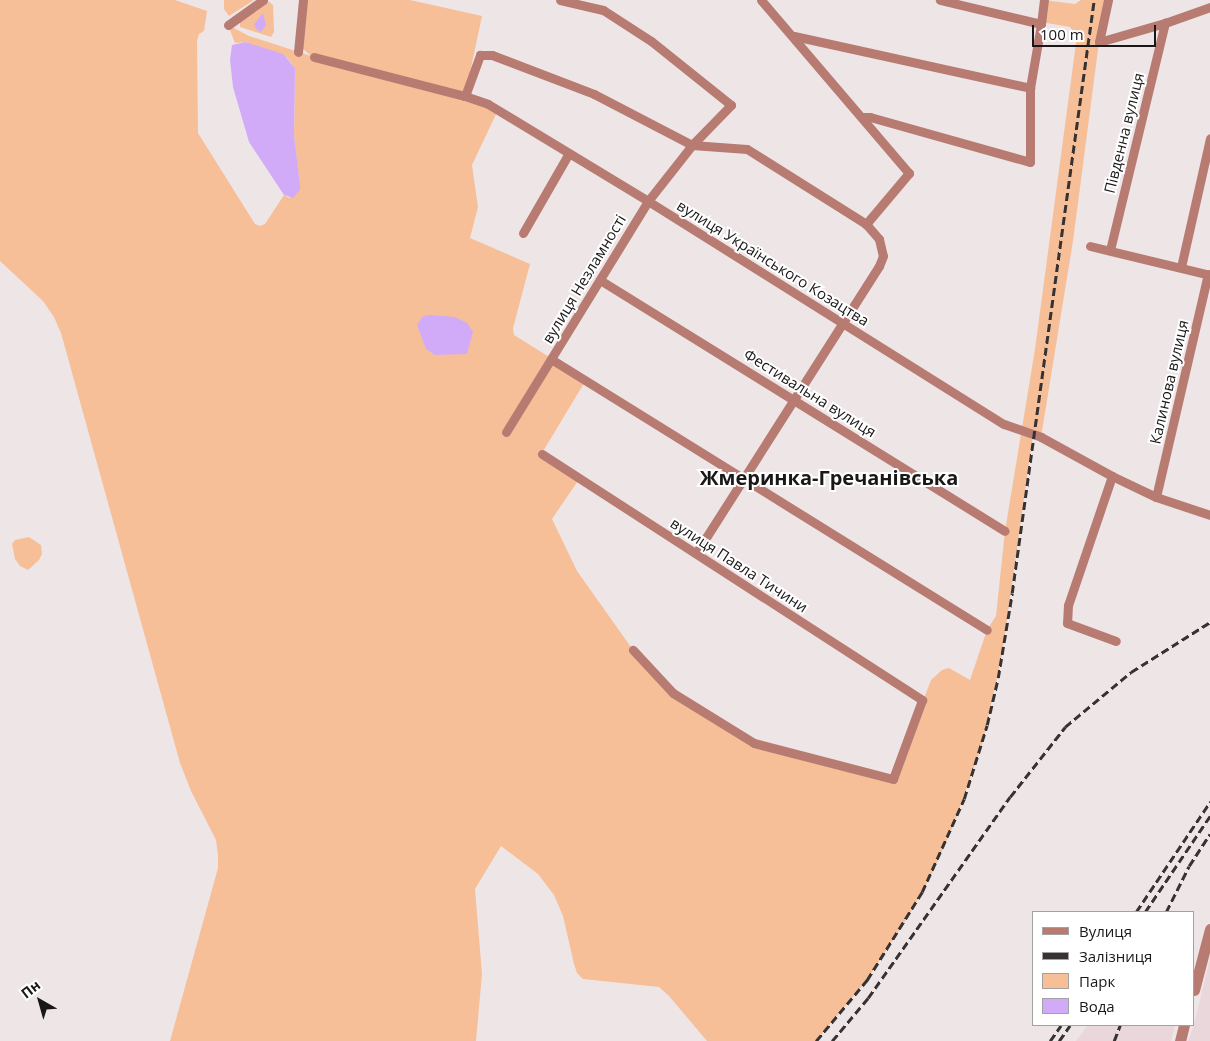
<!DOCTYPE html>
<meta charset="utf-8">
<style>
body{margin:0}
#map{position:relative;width:1210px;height:1041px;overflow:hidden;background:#eee5e7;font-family:"Open Sans",sans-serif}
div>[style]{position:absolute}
.built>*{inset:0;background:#e9d7db}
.green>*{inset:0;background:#f6bf98}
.water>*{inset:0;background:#d2abf8}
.minor>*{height:9px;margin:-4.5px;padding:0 4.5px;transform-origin:4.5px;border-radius:4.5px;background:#b87b71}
.tertiary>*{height:11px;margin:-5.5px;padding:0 5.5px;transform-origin:5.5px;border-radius:5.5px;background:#b87b71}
.rail>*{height:2.5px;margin-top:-1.25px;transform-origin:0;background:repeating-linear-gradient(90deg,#363233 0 8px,transparent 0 12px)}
span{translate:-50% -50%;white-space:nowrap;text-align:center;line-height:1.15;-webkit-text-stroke:4px #fff;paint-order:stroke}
.street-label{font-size:15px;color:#1a1718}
.district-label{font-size:20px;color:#1a1718;font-weight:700}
.legend{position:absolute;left:1032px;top:911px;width:162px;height:115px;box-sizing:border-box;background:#fff;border:1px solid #a3a2a3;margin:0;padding:6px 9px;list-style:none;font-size:15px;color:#1a1718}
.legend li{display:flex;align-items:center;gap:10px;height:25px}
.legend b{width:25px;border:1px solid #a3a2a3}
.north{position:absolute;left:15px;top:976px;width:50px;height:50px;-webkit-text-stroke:4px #fff;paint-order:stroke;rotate:322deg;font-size:14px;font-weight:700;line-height:20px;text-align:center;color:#1a1718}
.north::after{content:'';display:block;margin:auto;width:18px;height:22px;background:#1a1718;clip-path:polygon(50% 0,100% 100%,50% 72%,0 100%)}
.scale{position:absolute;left:1032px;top:25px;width:124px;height:22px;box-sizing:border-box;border:2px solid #1a1718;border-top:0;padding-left:6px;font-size:15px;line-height:18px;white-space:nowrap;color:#1a1718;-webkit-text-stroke:4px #fff;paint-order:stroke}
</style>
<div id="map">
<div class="built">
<div style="clip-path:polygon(1210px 958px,1210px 1041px,1188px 1041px,1194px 1025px)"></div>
<div style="clip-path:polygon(1088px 1025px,1175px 1025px,1171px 1041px,1076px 1041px)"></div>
</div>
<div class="green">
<div style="clip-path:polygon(0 0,175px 0,207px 11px,204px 31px,199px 34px,197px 41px,198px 133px,255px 224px,260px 226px,265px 224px,284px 195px,289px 198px,300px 190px,294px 135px,295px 68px,287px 58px,245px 42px,235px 43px,228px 25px,249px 36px,311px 56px,302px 48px,306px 0,410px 0,482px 16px,465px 96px,498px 110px,472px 165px,478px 207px,470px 238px,530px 264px,513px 328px,514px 335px,586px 380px,542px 453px,580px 478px,552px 519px,577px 571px,633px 650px,661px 682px,754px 743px,893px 779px,931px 680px,942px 670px,949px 668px,970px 680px,987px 630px,996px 616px,1005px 531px,1035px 349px,1076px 43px,1075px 34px,1070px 27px,1041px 22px,1044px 0,1075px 4px,1081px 0,1108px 0,1099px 42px,1073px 241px,1041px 437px,1033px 435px,1002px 655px,982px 745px,954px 824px,933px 872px,911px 912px,867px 980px,816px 1041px,707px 1041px,669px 996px,659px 987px,583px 979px,577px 973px,574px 964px,563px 916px,554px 895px,538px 874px,501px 846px,475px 889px,482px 974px,476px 1041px,170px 1041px,218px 868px,218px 855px,216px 840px,191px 791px,180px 763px,61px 333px,54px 317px,43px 301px,0 261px)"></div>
<div style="clip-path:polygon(224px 0,254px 0,229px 16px,224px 9px)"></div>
<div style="clip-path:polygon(268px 1px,273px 5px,274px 32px,271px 37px,240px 27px,240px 21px)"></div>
<div style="clip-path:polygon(29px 537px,41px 545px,42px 554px,39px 560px,28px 570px,20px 566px,15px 559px,12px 544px,15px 540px)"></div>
</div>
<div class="water">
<div style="clip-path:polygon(263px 13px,266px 25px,261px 32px,256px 29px,254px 24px)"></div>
<div style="clip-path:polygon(245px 42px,283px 54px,295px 68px,294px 135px,300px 185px,300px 190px,293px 198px,284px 195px,249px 142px,233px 87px,230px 60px,232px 45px)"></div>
<div style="clip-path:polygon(429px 315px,455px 317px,467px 323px,473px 332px,467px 354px,435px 355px,426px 349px,417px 325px,423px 316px)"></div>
</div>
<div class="minor">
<div style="left:761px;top:0;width:228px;rotate:49.5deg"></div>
<div style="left:909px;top:173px;width:67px;rotate:130.1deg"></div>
<div style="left:1108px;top:0;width:43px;rotate:102.1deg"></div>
<div style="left:1099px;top:42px;width:69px;rotate:-16.1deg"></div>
<div style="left:1165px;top:23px;width:48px;rotate:-19.6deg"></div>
<div style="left:1041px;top:24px;width:24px;rotate:-83deg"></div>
<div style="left:228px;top:25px;width:43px;rotate:-35.5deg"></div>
<div style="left:794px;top:36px;width:242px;rotate:12.4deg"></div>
<div style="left:1030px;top:88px;width:65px;rotate:-80.2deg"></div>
<div style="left:1041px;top:24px;width:104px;rotate:-166.6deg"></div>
<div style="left:298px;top:52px;width:52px;rotate:-84.5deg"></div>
<div style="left:314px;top:57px;width:156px;rotate:14.5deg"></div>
<div style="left:465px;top:96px;width:24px;rotate:19deg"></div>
<div style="left:488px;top:104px;width:187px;rotate:31.2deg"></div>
<div style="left:648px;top:201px;width:420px;rotate:32.1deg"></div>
<div style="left:1004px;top:424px;width:39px;rotate:19deg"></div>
<div style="left:1041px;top:437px;width:81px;rotate:28.8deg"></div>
<div style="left:1112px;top:476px;width:49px;rotate:25.5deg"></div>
<div style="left:1156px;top:497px;width:57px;rotate:18.4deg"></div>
<div style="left:465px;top:96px;width:44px;rotate:-69.9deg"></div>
<div style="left:480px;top:55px;width:12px"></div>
<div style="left:492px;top:55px;width:109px;rotate:20.9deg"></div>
<div style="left:594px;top:94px;width:110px;rotate:27.5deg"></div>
<div style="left:692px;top:145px;width:55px;rotate:4.2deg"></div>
<div style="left:747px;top:149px;width:141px;rotate:32.2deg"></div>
<div style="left:866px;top:224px;width:20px;rotate:49deg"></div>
<div style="left:879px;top:239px;width:17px;rotate:77deg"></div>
<div style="left:883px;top:256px;width:11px;rotate:112deg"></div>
<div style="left:879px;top:266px;width:340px;rotate:122.5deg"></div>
<div style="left:862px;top:117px;width:8px"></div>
<div style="left:870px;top:117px;width:166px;rotate:15.7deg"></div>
<div style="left:1030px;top:162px;width:74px;rotate:-90deg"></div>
<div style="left:523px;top:233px;width:92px;rotate:-60.1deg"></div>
<div style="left:1090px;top:246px;width:123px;rotate:13.6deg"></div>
<div style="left:1110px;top:250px;width:234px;rotate:-76.4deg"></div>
<div style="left:1181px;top:267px;width:132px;rotate:-77.3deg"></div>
<div style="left:600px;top:280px;width:476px;rotate:31.8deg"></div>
<div style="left:551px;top:359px;width:513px;rotate:31.86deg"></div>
<div style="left:506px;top:432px;width:271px;rotate:-58.4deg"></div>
<div style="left:648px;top:201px;width:71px;rotate:-51.8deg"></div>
<div style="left:692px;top:145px;width:56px;rotate:-45.7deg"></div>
<div style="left:731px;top:105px;width:102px;rotate:-141.3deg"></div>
<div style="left:651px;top:41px;width:57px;rotate:-147.1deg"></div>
<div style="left:603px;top:10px;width:44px;rotate:-166.9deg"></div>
<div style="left:542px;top:454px;width:453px;rotate:32.9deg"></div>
<div style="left:922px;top:700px;width:84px;rotate:110.2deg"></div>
<div style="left:893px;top:779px;width:144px;rotate:-165.5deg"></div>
<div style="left:754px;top:743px;width:95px;rotate:-148.3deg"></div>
<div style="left:673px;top:693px;width:59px;rotate:-132.9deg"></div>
<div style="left:1112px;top:476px;width:136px;rotate:108.8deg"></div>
<div style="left:1068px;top:605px;width:18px;rotate:93deg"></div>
<div style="left:1067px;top:623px;width:52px;rotate:20.2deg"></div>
<div style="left:1156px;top:497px;width:229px;rotate:-76.9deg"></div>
</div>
<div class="tertiary">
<div style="left:1194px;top:990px;width:63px;rotate:-75.3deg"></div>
<div style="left:1180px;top:1041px;width:16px;rotate:-76deg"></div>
</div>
<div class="rail">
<div style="left:1136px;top:912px;width:133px;rotate:-56.1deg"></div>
<div style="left:1145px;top:912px;width:116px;rotate:-55.9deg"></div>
<div style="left:1166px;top:912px;width:51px;rotate:-63.4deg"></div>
<div style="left:1189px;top:866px;width:38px;rotate:-57deg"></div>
<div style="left:816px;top:1041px;width:80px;rotate:-50.1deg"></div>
<div style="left:867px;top:980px;width:104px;rotate:-58deg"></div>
<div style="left:922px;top:892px;width:102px;rotate:-65.7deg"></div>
<div style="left:964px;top:799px;width:77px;rotate:-72.7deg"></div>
<div style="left:987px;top:725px;width:48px;rotate:-76.8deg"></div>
<div style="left:998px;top:678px;width:86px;rotate:-80.6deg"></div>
<div style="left:1012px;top:593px;width:599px;rotate:-82.13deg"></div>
<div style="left:832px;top:1041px;width:56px;rotate:-50.1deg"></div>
<div style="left:868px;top:998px;width:246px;rotate:-54.8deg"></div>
<div style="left:1010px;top:797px;width:89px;rotate:-51.8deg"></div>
<div style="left:1065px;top:727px;width:86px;rotate:-39.8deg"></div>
<div style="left:1131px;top:672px;width:93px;rotate:-32.3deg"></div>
<div style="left:1050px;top:1041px;width:19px;rotate:-55deg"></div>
<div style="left:1059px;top:1041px;width:19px;rotate:-55deg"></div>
<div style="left:1114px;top:1041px;width:17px;rotate:-69deg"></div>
</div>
<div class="street-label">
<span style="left:1124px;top:133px;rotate:-76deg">Південна вулиця</span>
<span style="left:773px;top:263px;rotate:32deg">вулиця Українського Козацтва</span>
<span style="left:584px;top:279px;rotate:-59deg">вулиця Незламності</span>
<span style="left:1169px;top:382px;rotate:-77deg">Калинова вулиця</span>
<span style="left:810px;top:393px;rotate:32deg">Фестивальна вулиця</span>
<span style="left:739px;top:565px;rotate:33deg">вулиця Павла Тичини</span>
</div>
<div class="district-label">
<span style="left:829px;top:477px">Жмеринка-Гречанівська</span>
</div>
<ul class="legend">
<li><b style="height:6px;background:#b87b71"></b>Вулиця</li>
<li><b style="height:6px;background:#363233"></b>Залізниця</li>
<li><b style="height:14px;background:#f6bf98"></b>Парк</li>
<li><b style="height:14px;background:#d2abf8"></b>Вода</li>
</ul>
<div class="north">Пн</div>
<div class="scale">100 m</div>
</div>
